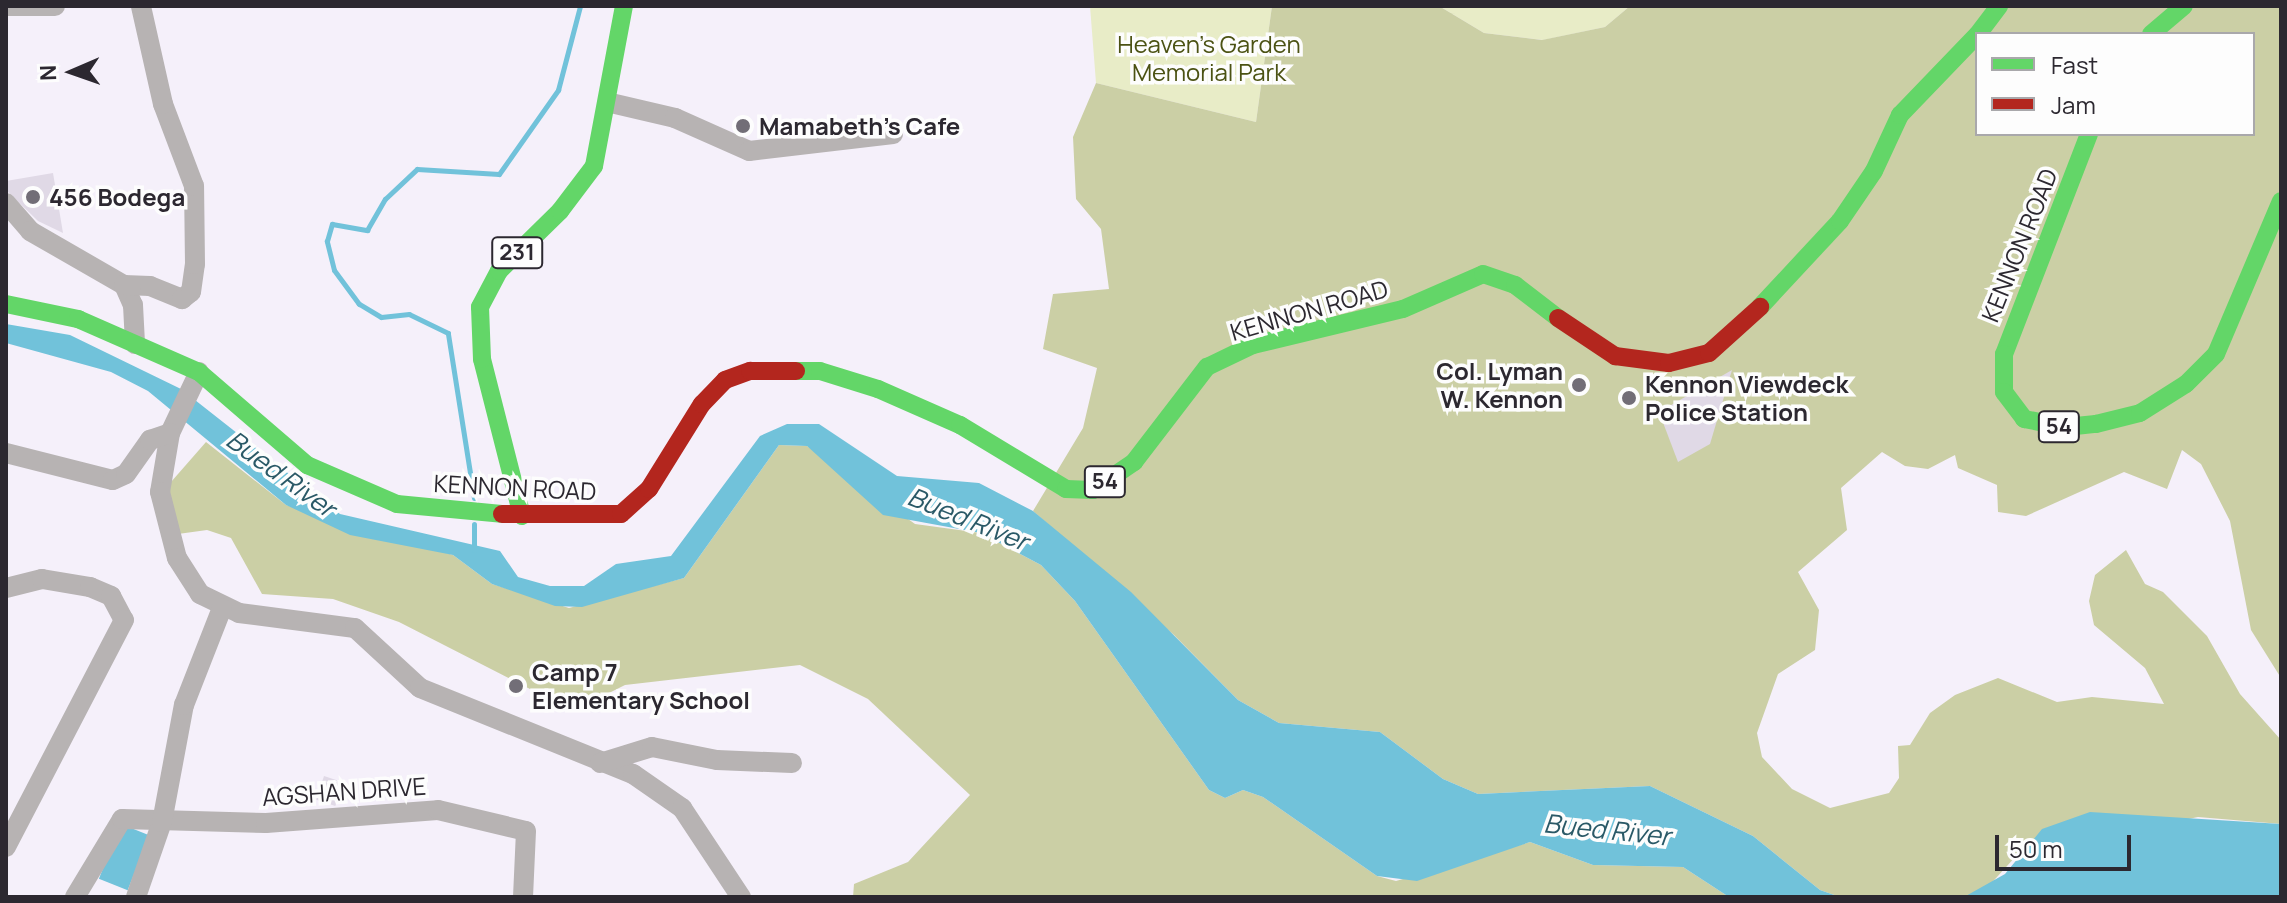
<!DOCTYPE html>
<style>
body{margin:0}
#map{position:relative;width:2287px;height:903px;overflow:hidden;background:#f5f0fa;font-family:Manrope,sans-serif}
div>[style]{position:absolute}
.green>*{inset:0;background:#e8ecc7}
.forest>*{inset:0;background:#cbcfa5}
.water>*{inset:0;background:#71c2da;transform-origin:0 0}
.stream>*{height:5px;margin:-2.5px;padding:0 2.5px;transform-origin:2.5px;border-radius:2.5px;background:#71c2da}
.building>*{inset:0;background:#e0d9e6;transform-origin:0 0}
.street>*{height:20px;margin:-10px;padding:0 10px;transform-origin:10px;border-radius:10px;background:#b7b3b3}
.fast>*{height:18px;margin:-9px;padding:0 9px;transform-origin:9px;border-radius:9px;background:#63d668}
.jam>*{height:18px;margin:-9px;padding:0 9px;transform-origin:9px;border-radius:9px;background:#b3261e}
.dots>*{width:22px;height:22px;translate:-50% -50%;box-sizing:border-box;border:4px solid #fdfdfd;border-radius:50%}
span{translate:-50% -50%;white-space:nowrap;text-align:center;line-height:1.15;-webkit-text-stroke:7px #fdfdfd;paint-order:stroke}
.shield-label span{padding:2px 6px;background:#fdfdfd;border:2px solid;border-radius:6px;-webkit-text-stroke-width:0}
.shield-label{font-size:22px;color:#2c2830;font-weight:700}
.park-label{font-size:24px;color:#4b5213}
.poi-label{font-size:24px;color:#2c2830;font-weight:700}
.left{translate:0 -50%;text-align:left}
.right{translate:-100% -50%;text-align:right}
.street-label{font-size:24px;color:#2c2830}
.water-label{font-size:26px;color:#2a5967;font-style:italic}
.frame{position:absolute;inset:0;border:8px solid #2c2830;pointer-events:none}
.legend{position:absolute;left:1975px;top:32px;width:280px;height:104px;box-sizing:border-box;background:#fdfdfd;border:2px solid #a9a8ab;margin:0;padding:10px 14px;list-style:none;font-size:24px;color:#2c2830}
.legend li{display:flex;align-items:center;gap:16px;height:40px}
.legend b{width:40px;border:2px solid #a9a8ab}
.north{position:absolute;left:32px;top:32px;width:80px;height:80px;-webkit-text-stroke:6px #fdfdfd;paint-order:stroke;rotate:268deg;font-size:22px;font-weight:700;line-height:32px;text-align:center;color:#2c2830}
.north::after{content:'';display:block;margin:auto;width:28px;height:36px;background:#2c2830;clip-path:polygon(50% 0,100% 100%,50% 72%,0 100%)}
.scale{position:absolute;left:1995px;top:835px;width:136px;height:36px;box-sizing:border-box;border:4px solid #2c2830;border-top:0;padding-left:10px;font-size:24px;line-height:28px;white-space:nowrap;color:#2c2830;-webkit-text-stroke:6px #fdfdfd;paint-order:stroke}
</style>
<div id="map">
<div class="green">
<div style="clip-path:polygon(1090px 6px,1272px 6px,1256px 122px,1096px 83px)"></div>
<div style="clip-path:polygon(1439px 6px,1630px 6px,1605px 27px,1543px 40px,1484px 33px)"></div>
</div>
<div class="forest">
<div style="clip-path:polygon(evenodd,1272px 6px,1439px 6px,1484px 33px,1542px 40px,1605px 27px,1630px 6px,2281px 6px,2281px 678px,2251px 630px,2230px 521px,2201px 464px,2182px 450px,2167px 489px,2124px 472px,2026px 516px,1998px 512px,1997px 485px,1958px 468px,1955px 455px,1928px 469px,1905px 466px,1882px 452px,1841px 488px,1847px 530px,1798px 572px,1819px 610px,1815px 650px,1778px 674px,1757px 733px,1762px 757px,1792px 789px,1830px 808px,1889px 793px,1899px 778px,1898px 746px,1910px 745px,1930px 713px,1955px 695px,1998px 678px,2057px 702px,2092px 697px,2164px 704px,2145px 668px,2094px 625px,2089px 601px,2095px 575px,2126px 550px,2145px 584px,2163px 592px,2207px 636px,2240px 694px,2281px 740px,2281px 824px,2198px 817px,2017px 855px,1987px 888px,1964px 897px,1840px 897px,1820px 890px,1753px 836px,1650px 786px,1478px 794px,1443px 779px,1380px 732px,1279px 723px,1238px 700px,1174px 635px,1033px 511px,1083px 428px,1097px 368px,1043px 349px,1053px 294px,1109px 289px,1101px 229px,1076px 199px,1073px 137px,1096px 83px,1256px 122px,1272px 6px,1977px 34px,2253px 34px,2253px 134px,1977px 134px,1977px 34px)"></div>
<div style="clip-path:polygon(206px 442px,286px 505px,453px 555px,492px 584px,569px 608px,684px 578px,779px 445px,807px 446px,915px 524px,981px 533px,1041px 565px,1075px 601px,1209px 790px,1225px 798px,1243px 790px,1263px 797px,1377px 876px,1396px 881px,1530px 842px,1593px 865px,1683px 867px,1729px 897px,853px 897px,854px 884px,908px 862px,970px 795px,868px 699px,800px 665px,625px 685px,573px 711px,399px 622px,333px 599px,262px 594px,231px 538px,207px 530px,178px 534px,168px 500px,171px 482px)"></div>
</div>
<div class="water">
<div style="clip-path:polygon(6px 324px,70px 335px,181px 389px,340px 514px,500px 551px,518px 577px,550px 586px,584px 586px,616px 564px,671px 556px,760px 436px,787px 424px,819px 424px,897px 476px,979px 483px,1033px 511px,1131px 592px,1238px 700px,1279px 723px,1380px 732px,1443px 779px,1478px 794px,1650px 786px,1753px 836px,1820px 890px,1840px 897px,1729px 897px,1683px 867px,1593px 865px,1530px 842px,1417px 881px,1377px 876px,1263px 797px,1243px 790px,1225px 798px,1209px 790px,1075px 601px,1041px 565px,981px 533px,883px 515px,807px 446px,779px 445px,684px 578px,582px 607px,555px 606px,492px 584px,453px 555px,350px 535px,286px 505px,148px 391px,111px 372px,6px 343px)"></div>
<div style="clip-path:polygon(2090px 812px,2281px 824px,2281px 897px,1964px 897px,2005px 874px,2042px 829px)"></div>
<div style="left:121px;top:824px;width:31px;height:59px;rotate:22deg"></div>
</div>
<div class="stream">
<div style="left:474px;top:498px;width:167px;rotate:-99deg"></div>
<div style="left:448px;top:333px;width:43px;rotate:-154deg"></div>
<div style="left:409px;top:314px;width:28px;rotate:174deg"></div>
<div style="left:381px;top:317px;width:26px;rotate:-149deg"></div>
<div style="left:359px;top:304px;width:42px;rotate:-126.3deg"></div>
<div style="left:334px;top:270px;width:30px;rotate:-104deg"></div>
<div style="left:327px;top:241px;width:18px;rotate:-74deg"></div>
<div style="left:332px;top:224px;width:36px;rotate:10deg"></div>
<div style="left:367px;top:230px;width:36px;rotate:-60deg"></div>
<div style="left:385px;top:199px;width:44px;rotate:-43.2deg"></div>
<div style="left:417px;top:169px;width:82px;rotate:3.5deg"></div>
<div style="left:499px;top:174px;width:103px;rotate:-54.9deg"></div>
<div style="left:558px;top:90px;width:87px;rotate:-75.3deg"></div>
<div style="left:474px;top:524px;width:26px;rotate:90deg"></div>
</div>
<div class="building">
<div style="clip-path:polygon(53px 173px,63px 233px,38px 221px,6px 190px,6px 181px)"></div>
<div style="clip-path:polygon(1732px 370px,1710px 444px,1678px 462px,1659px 412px)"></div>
<div style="left:324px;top:776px;width:20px;height:25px;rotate:18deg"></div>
</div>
<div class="street">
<div style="left:6px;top:6px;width:49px"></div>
<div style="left:611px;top:103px;width:66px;rotate:13.2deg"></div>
<div style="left:675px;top:118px;width:81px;rotate:24deg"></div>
<div style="left:749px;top:151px;width:145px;rotate:-6.7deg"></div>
<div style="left:6px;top:203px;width:37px;rotate:49deg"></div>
<div style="left:30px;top:231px;width:108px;rotate:29.9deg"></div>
<div style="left:124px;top:285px;width:22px;rotate:66deg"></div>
<div style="left:133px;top:305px;width:39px;rotate:87deg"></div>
<div style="left:124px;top:285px;width:26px;rotate:2deg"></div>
<div style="left:150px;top:286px;width:35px;rotate:22deg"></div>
<div style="left:182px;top:299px;width:11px;rotate:-38deg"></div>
<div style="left:191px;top:292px;width:28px;rotate:-82deg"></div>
<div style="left:195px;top:264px;width:78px;rotate:-90.7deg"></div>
<div style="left:194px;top:186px;width:88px;rotate:-110.7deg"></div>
<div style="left:163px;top:104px;width:100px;rotate:-102.7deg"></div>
<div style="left:199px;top:372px;width:68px;rotate:115.4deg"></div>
<div style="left:170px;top:433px;width:60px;rotate:99.6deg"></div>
<div style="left:160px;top:492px;width:68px;rotate:75.6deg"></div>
<div style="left:177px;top:558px;width:43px;rotate:57.4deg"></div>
<div style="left:200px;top:594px;width:43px;rotate:26deg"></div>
<div style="left:239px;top:613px;width:117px;rotate:7.4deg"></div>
<div style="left:355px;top:628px;width:88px;rotate:42.7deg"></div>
<div style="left:420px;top:688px;width:230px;rotate:22deg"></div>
<div style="left:633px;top:774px;width:60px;rotate:34.8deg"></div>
<div style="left:682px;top:808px;width:107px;rotate:56.5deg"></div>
<div style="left:6px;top:453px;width:110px;rotate:14.2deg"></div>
<div style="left:113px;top:480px;width:14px;rotate:-25deg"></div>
<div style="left:126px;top:474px;width:42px;rotate:-54.8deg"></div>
<div style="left:150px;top:440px;width:21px;rotate:-19deg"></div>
<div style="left:6px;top:588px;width:37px;rotate:-14deg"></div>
<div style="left:42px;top:579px;width:49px;rotate:9.5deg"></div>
<div style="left:90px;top:587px;width:23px;rotate:23deg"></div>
<div style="left:111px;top:596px;width:27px;rotate:62deg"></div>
<div style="left:124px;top:620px;width:256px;rotate:117.5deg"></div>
<div style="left:600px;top:763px;width:54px;rotate:-17.1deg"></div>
<div style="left:652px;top:747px;width:66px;rotate:11.3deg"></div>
<div style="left:717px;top:760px;width:75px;rotate:2.3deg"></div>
<div style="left:75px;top:897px;width:91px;rotate:-58.9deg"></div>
<div style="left:122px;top:819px;width:144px;rotate:1.6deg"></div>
<div style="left:266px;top:823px;width:172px;rotate:-4.3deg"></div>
<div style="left:438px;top:810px;width:90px;rotate:13.4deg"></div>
<div style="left:526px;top:831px;width:66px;rotate:92.6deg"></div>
<div style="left:136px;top:897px;width:79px;rotate:-70.9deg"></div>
<div style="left:162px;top:822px;width:119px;rotate:-79.4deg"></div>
<div style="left:184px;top:705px;width:104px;rotate:-68.6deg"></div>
</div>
<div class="fast">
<div style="left:1978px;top:34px;width:35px;rotate:-53deg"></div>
<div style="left:2151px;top:34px;width:43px;rotate:-40.3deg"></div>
<div style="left:2089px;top:134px;width:236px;rotate:111.1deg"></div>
<div style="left:2004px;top:354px;width:38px;rotate:90deg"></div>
<div style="left:2004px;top:392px;width:34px;rotate:53deg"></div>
<div style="left:2024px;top:419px;width:43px;rotate:10.8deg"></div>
<div style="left:2066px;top:427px;width:30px;rotate:-6deg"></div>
<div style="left:2096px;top:424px;width:45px;rotate:-14deg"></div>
<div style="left:2140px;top:413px;width:54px;rotate:-32.2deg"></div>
<div style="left:2186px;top:384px;width:42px;rotate:-45deg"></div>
<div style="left:2216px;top:354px;width:166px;rotate:-67deg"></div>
<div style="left:6px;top:304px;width:74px;rotate:11.8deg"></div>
<div style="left:78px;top:319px;width:132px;rotate:23.7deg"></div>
<div style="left:199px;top:372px;width:143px;rotate:40.7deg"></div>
<div style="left:307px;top:465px;width:98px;rotate:23.4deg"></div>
<div style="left:397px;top:504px;width:105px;rotate:5.4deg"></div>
<div style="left:1760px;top:307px;width:117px;rotate:-47.1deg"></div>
<div style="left:1840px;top:221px;width:60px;rotate:-55.8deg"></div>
<div style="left:1874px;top:171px;width:62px;rotate:-65.1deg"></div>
<div style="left:1900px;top:115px;width:111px;rotate:-46.1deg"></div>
<div style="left:796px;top:371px;width:24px"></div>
<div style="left:820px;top:371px;width:61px;rotate:17.2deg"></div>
<div style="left:878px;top:389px;width:90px;rotate:23.7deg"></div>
<div style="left:960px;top:425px;width:124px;rotate:31.1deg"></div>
<div style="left:1066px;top:489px;width:27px;rotate:2deg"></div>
<div style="left:1093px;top:490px;width:50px;rotate:-34.3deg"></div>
<div style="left:1134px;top:462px;width:120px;rotate:-52.5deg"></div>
<div style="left:1207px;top:367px;width:51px;rotate:-25.6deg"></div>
<div style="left:1253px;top:345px;width:154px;rotate:-13.5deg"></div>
<div style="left:1403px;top:309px;width:87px;rotate:-23.6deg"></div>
<div style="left:1483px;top:274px;width:34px;rotate:19deg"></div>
<div style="left:1515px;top:285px;width:54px;rotate:37.5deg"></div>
<div style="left:522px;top:516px;width:162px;rotate:-104.3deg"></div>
<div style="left:482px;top:359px;width:52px;rotate:-92.2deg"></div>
<div style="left:480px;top:307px;width:41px;rotate:-62.2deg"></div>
<div style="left:499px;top:271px;width:86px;rotate:-44.5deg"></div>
<div style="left:560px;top:211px;width:56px;rotate:-52.9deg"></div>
<div style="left:594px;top:166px;width:163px;rotate:-79.4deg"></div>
</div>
<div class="jam">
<div style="left:1558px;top:318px;width:69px;rotate:33.7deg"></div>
<div style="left:1615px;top:356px;width:54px;rotate:7.4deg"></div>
<div style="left:1669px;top:363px;width:41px;rotate:-14deg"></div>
<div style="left:1709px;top:353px;width:69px;rotate:-42deg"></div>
<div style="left:502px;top:514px;width:119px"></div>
<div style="left:621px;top:514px;width:38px;rotate:-42deg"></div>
<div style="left:649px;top:489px;width:100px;rotate:-58.1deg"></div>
<div style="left:702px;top:404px;width:33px;rotate:-46deg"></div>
<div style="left:725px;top:380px;width:27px;rotate:-20deg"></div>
<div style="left:750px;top:371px;width:46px"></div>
</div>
<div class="dots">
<div style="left:743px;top:126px;background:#726e77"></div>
<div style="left:33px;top:197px;background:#726e77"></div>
<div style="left:1579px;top:385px;background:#726e77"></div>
<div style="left:1629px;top:398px;background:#726e77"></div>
<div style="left:516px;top:686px;background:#726e77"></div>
</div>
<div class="shield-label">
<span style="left:517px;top:253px">231</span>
<span style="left:2059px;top:427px">54</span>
<span style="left:1105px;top:482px">54</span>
</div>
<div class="park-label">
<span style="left:1209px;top:58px">Heaven's Garden<br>Memorial Park</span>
</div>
<div class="poi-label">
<span class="left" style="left:759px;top:126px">Mamabeth's Cafe</span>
<span class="left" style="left:49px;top:197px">456 Bodega</span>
<span class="right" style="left:1563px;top:385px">Col. Lyman<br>W. Kennon</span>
<span class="left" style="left:1645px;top:398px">Kennon Viewdeck<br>Police Station</span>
<span class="left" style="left:532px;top:686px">Camp 7<br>Elementary School</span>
</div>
<div class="street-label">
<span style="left:2019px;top:245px;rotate:-68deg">KENNON ROAD</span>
<span style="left:1309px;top:310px;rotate:-16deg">KENNON ROAD</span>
<span style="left:515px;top:487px;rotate:3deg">KENNON ROAD</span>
<span style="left:344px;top:791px;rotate:-4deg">AGSHAN DRIVE</span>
</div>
<div class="water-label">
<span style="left:281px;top:474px;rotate:36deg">Bued River</span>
<span style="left:968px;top:519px;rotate:22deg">Bued River</span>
<span style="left:1607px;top:830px;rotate:6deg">Bued River</span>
</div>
<div class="frame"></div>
<ul class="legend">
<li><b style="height:10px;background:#63d668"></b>Fast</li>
<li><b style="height:10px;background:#b3261e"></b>Jam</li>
</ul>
<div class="north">N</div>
<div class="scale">50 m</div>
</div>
